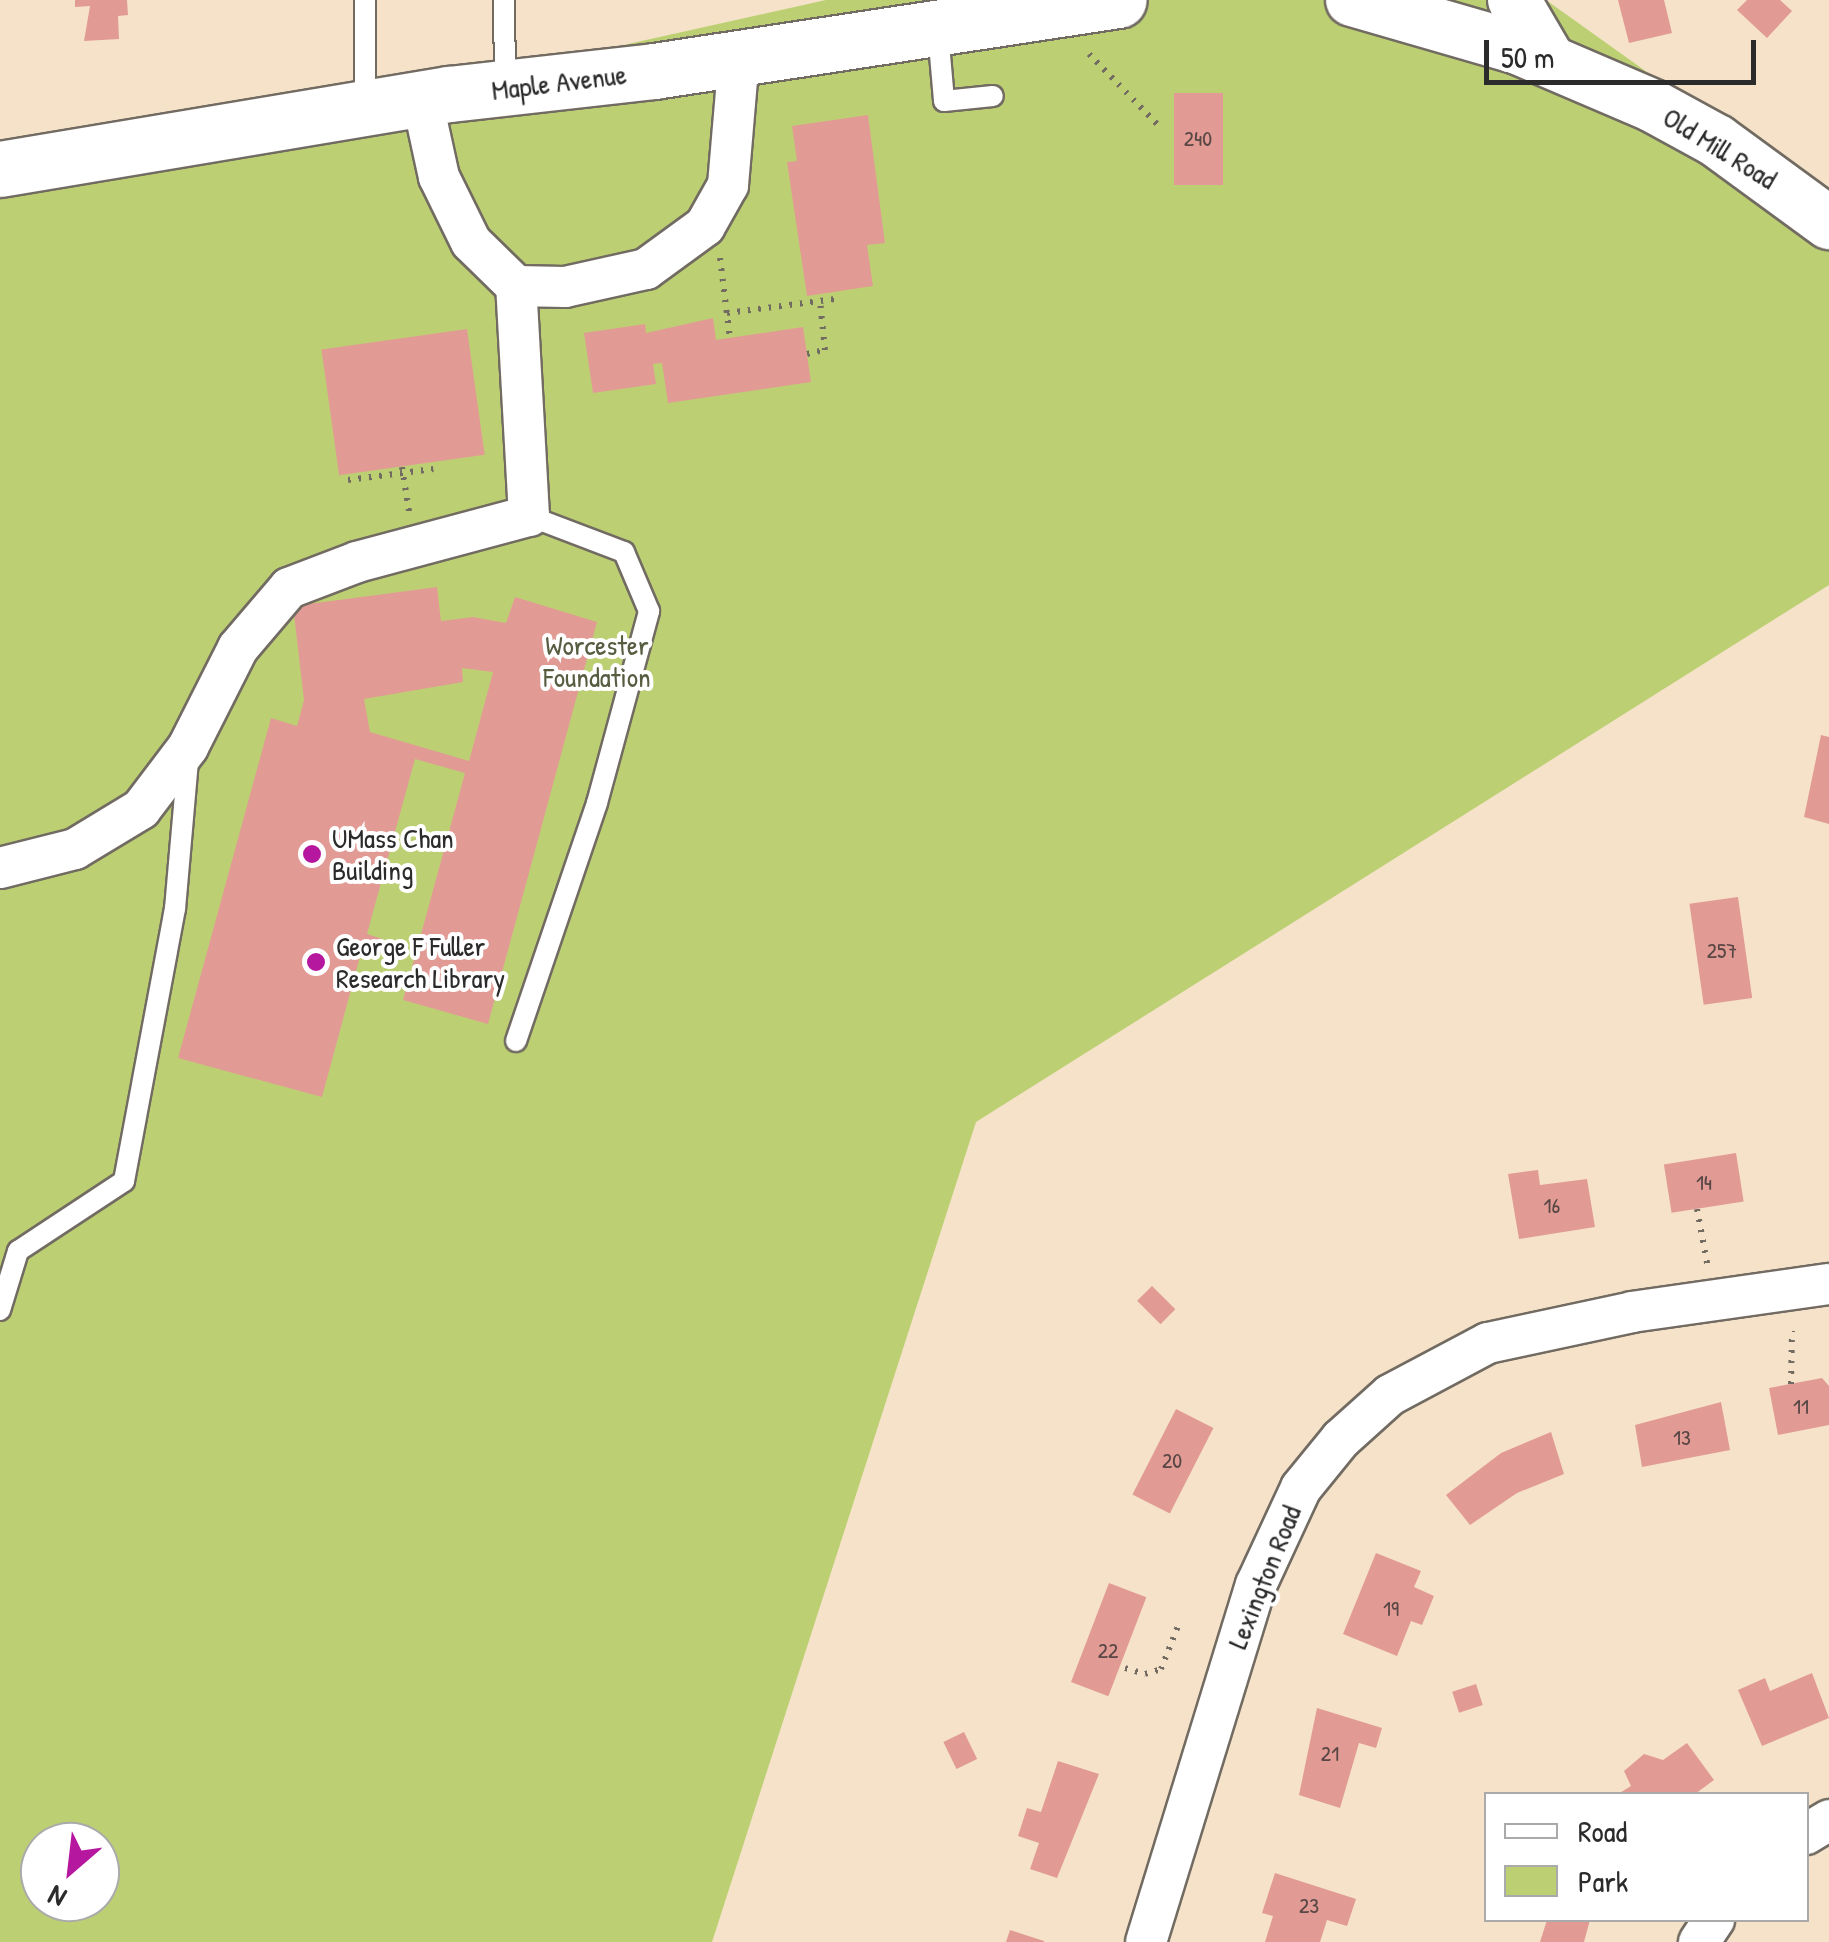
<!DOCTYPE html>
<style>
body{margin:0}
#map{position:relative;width:1829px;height:1942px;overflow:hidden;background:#f5e2c9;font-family:"Patrick Hand",sans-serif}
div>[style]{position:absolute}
.green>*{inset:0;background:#bcd073}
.building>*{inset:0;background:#e29b94;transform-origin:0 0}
.path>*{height:6px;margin-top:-3px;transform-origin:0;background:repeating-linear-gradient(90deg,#726b62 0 2.5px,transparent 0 10.5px)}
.roads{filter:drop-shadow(2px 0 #726b62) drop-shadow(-2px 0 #726b62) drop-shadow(0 2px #726b62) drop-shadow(0 -2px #726b62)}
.service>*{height:20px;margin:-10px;padding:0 10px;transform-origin:10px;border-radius:10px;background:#fff}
.minor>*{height:40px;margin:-20px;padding:0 20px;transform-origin:20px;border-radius:20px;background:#fff}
.tertiary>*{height:52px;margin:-26px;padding:0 26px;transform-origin:26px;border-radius:26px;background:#fff}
.secondary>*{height:55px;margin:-27.5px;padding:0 27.5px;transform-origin:27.5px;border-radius:27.5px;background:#fff}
.dots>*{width:28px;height:28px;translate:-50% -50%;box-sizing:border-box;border:5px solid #fff;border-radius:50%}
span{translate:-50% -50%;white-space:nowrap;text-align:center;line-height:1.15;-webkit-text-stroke:8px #fff;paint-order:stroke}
.number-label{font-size:22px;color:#594745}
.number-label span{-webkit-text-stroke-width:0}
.street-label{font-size:28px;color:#2b2b2b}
.park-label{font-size:28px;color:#565d41}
.poi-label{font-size:28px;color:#2b2b2b}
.left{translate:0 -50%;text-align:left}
.legend{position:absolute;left:1484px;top:1792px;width:325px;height:130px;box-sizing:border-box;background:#fff;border:2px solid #aaa;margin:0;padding:12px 18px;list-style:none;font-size:30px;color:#2b2b2b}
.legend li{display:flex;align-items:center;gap:20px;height:50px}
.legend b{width:50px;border:2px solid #aaa}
.north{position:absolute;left:20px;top:1822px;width:100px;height:100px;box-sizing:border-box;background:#fff;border:2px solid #aaa;border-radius:50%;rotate:208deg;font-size:28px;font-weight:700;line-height:40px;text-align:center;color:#2b2b2b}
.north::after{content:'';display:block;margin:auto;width:35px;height:45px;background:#b5179e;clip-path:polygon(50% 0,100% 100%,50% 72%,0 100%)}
.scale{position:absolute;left:1484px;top:40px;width:272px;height:45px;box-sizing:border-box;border:5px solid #2b2b2b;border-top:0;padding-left:12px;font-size:30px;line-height:35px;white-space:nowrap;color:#2b2b2b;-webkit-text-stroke:8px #fff;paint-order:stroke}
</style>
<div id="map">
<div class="green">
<div style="clip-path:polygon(evenodd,826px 0,1546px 0,1829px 202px,1829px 585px,976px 1122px,712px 1942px,0 1942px,0 184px,826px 0,40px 1842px,100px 1842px,100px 1902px,40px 1902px,40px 1842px)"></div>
</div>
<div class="building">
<div style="clip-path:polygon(75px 0,127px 0,128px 15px,118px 16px,119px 39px,84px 41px,90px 6px,75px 7px)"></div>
<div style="clip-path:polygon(1618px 0,1664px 0,1672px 33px,1629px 43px)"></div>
<div style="clip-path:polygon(1747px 0,1780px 0,1792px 11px,1767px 38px,1737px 10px)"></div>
<div style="left:1174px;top:93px;width:49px;height:92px"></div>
<div style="clip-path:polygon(868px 115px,885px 243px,867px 245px,873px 286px,807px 296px,787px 162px,797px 161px,792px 126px)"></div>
<div style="clip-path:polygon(713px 318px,716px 340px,803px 327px,811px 382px,668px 403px,662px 363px,653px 364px,656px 384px,593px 393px,584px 333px,645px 324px,646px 333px)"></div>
<div style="left:467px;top:329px;width:127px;height:147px;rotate:82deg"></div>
<div style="clip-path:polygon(evenodd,437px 587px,441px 621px,473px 617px,506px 623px,515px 597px,597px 622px,488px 1024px,403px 1000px,465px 773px,415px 759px,367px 934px,382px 939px,372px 955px,361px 953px,322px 1097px,178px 1058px,271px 718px,297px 726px,304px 700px,293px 606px,437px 587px,462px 668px,493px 672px,469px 761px,370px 732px,364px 699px,463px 682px,462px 668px)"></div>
<div style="clip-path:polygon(1821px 735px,1829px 737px,1829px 824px,1804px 817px)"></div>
<div style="left:1738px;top:897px;width:102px;height:49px;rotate:82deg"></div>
<div style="left:1736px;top:1153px;width:49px;height:73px;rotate:81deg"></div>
<div style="clip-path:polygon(1538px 1170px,1540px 1185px,1587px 1179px,1595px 1227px,1519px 1239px,1508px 1174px)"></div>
<div style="left:1152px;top:1286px;width:33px;height:21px;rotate:45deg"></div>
<div style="clip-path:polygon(1822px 1378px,1829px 1386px,1829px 1425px,1778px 1435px,1769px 1388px)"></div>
<div style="clip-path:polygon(1721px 1402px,1730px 1450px,1642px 1467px,1635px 1425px)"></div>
<div style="left:1176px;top:1409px;width:42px;height:96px;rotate:27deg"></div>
<div style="clip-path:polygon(1551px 1432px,1564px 1474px,1517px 1493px,1470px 1525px,1446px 1495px,1501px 1453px)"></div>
<div style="clip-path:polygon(1376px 1553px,1421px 1571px,1414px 1587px,1434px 1596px,1422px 1625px,1411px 1621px,1397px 1656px,1343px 1634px)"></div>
<div style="left:1109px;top:1583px;width:40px;height:106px;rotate:21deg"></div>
<div style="clip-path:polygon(1812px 1673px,1829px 1718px,1762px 1746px,1738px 1690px,1765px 1678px,1770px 1691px)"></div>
<div style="left:1476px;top:1684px;width:22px;height:25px;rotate:72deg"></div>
<div style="clip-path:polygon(1317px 1708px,1382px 1728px,1376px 1748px,1359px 1743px,1340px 1808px,1299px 1795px)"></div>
<div style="left:964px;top:1732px;width:30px;height:23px;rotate:64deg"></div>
<div style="clip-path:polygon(1687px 1743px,1714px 1780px,1695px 1794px,1618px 1794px,1631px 1786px,1624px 1771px,1644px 1754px,1663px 1760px)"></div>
<div style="clip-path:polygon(1058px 1761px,1099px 1774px,1057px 1878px,1030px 1869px,1039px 1843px,1018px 1836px,1027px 1808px,1041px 1812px)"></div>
<div style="clip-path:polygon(1275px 1873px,1356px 1899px,1347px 1926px,1327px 1920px,1320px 1942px,1265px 1942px,1273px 1916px,1262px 1913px)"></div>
<div style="clip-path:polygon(1547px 1920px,1590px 1920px,1584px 1942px,1540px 1942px)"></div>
<div style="clip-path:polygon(1010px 1930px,1044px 1941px,1044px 1942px,1006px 1942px)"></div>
</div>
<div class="path">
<div style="left:1089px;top:54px;width:103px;rotate:45.8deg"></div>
<div style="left:720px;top:258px;width:81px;rotate:82.9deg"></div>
<div style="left:727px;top:313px;width:109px;rotate:-7.4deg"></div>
<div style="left:807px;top:354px;width:18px;rotate:-13deg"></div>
<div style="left:825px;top:350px;width:49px;rotate:-95.8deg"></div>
<div style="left:402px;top:467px;width:45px;rotate:81deg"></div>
<div style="left:348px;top:480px;width:86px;rotate:-7.4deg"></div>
<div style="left:1697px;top:1209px;width:60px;rotate:79.4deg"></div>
<div style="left:1791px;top:1384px;width:53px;rotate:-88.9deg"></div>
<div style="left:1125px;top:1668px;width:21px;rotate:17deg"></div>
<div style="left:1145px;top:1674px;width:17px;rotate:-17deg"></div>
<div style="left:1161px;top:1669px;width:46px;rotate:-68.4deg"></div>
</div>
<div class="roads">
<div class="service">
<div style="left:504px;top:0;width:86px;rotate:89.3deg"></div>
<div style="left:938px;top:32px;width:69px;rotate:85deg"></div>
<div style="left:944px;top:101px;width:49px;rotate:-5.8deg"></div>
<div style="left:365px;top:107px;width:107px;rotate:-90deg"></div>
<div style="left:516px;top:1041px;width:251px;rotate:-71.2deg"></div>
<div style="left:597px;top:803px;width:199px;rotate:-74.8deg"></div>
<div style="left:649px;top:611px;width:64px;rotate:-113deg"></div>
<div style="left:624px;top:552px;width:102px;rotate:-159.2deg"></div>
<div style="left:0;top:1310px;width:62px;rotate:-73deg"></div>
<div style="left:18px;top:1251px;width:127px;rotate:-33.4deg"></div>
<div style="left:124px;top:1181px;width:277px;rotate:-79.4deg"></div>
<div style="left:175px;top:909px;width:151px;rotate:-85deg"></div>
</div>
<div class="minor">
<div style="left:422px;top:99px;width:80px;rotate:77.7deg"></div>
<div style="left:439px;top:177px;width:72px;rotate:63.8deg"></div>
<div style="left:471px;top:242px;width:63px;rotate:44.4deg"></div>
<div style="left:516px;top:286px;width:49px;rotate:1.2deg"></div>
<div style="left:565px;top:287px;width:83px;rotate:-12.5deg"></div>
<div style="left:646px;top:269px;width:73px;rotate:-36.1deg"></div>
<div style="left:705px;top:226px;width:47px;rotate:-60.7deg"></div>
<div style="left:728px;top:185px;width:128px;rotate:-85.1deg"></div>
<div style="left:0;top:868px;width:77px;rotate:-14.2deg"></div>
<div style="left:75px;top:849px;width:77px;rotate:-31.2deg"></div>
<div style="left:141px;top:809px;width:78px;rotate:-52.8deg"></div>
<div style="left:188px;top:747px;width:111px;rotate:-63.2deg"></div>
<div style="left:238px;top:648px;width:79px;rotate:-49.6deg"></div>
<div style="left:289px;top:588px;width:73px;rotate:-20.9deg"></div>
<div style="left:357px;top:562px;width:178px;rotate:-15deg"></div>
<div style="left:529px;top:516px;width:230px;rotate:-93.2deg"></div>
<div style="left:1806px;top:1834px;width:27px;rotate:-31deg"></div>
<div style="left:1146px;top:1942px;width:374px;rotate:-72.9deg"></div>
<div style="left:1256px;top:1585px;width:107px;rotate:-65.1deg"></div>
<div style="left:1301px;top:1488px;width:63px;rotate:-50.8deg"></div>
<div style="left:1341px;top:1439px;width:66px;rotate:-41.9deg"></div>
<div style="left:1390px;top:1395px;width:111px;rotate:-28deg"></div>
<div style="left:1488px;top:1343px;width:147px;rotate:-12.1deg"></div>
<div style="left:1632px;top:1312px;width:199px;rotate:-8.1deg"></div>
<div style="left:1699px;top:1942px;width:27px;rotate:-56deg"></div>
</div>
<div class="tertiary">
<div style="left:1352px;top:0;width:173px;rotate:16.1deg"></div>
<div style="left:1518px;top:48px;width:147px;rotate:23.2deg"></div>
<div style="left:1653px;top:106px;width:73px;rotate:28.7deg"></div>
<div style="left:1717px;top:141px;width:139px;rotate:36.2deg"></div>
<div style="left:1514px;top:0;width:69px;rotate:59.7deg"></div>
</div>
<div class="secondary">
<div style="left:0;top:169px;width:455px;rotate:-9.5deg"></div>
<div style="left:449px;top:94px;width:206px;rotate:-6.4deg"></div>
<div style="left:654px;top:71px;width:470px;rotate:-8.7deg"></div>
</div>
</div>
<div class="dots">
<div style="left:312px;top:854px;background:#b5179e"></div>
<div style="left:316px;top:962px;background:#b5179e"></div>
</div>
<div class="number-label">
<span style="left:1198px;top:139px">240</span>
<span style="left:1722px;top:951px">257</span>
<span style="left:1704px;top:1183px">14</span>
<span style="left:1552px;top:1206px">16</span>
<span style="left:1801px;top:1407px">11</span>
<span style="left:1682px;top:1438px">13</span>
<span style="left:1172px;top:1461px">20</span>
<span style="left:1391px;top:1609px">19</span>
<span style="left:1108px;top:1651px">22</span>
<span style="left:1330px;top:1754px">21</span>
<span style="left:1309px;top:1906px">23</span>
</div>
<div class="street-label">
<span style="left:559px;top:82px;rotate:-7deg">Maple Avenue</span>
<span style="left:1720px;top:148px;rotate:32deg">Old Mill Road</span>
<span style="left:1264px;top:1577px;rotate:-68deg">Lexington Road</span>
</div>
<div class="park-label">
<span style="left:597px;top:661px">Worcester<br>Foundation</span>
</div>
<div class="poi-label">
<span class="left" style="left:332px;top:854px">UMass Chan<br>Building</span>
<span class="left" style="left:336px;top:962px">George F Fuller<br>Research Library</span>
</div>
<ul class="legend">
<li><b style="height:12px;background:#fff"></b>Road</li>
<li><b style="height:28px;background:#bcd073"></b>Park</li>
</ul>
<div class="north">N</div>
<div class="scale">50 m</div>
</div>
